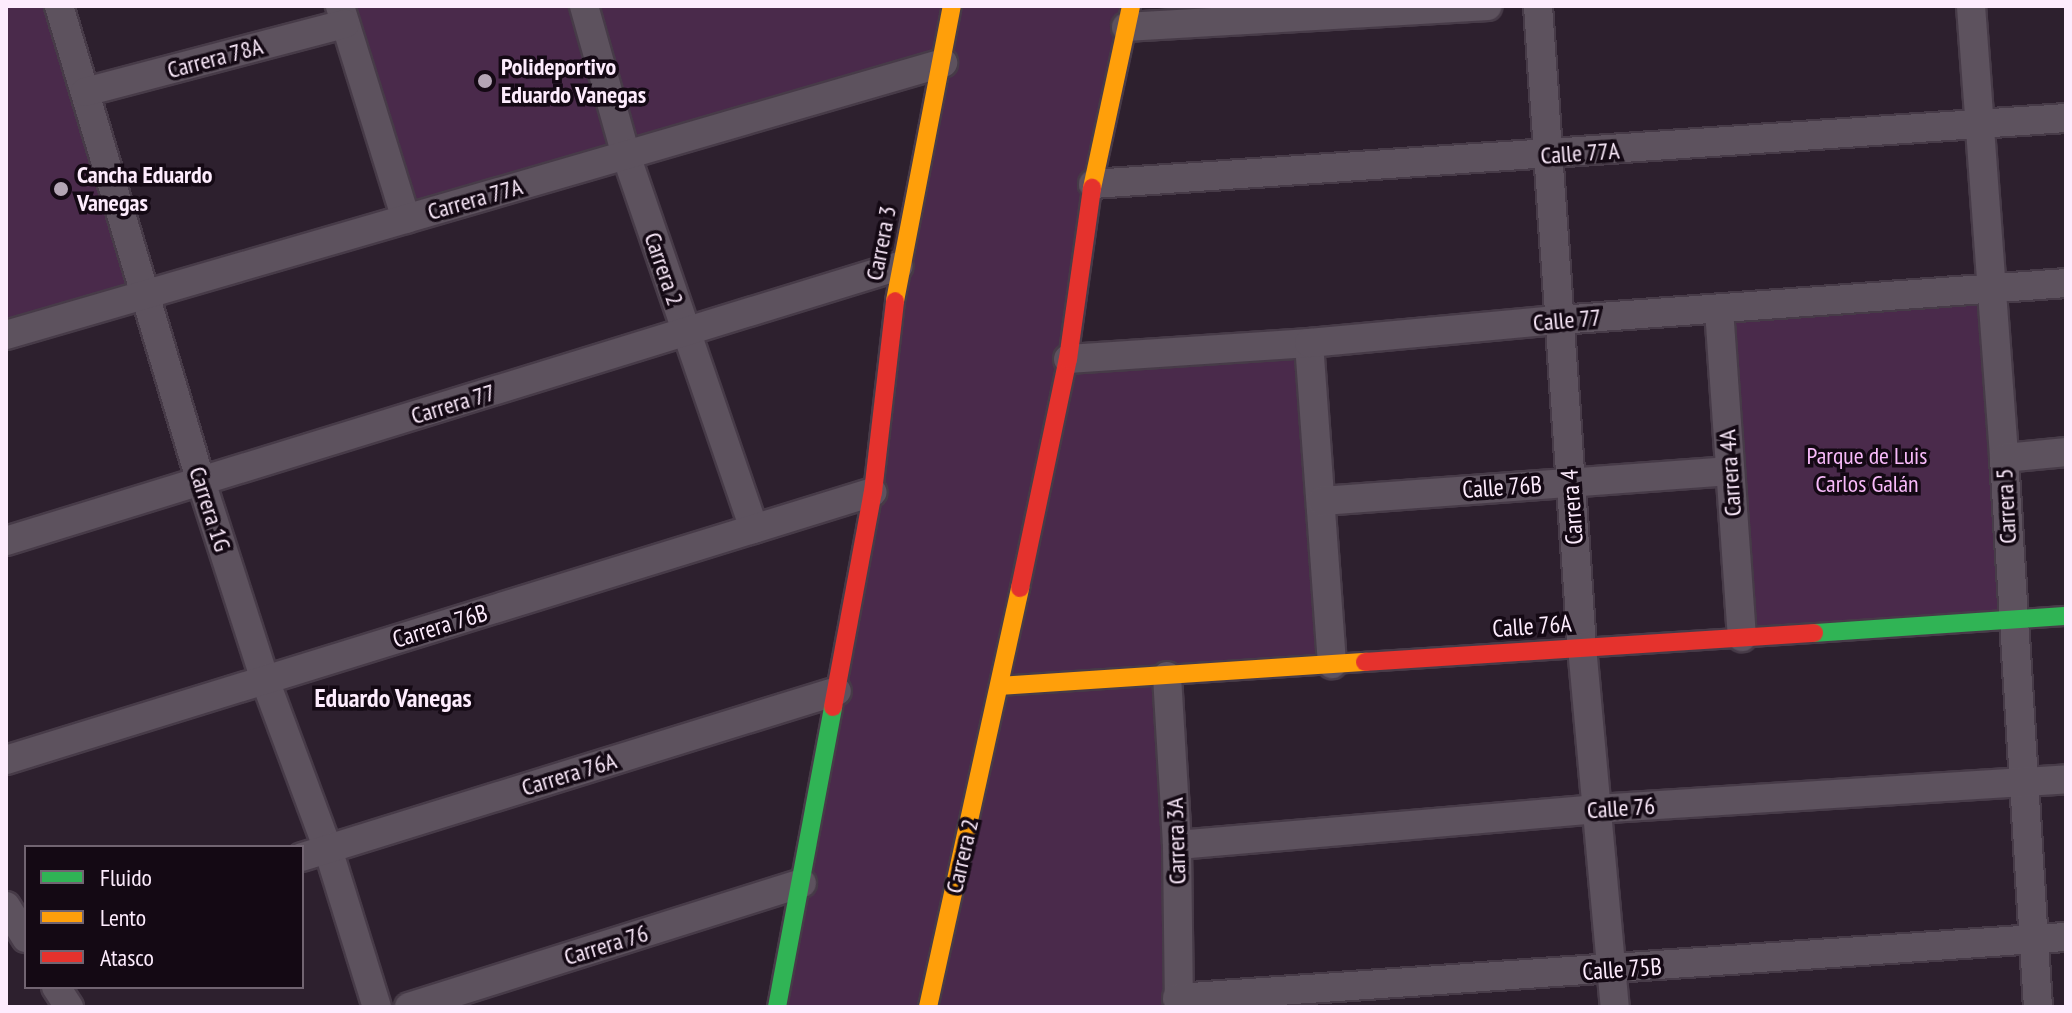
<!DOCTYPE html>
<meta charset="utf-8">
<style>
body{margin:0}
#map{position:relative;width:2072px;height:1013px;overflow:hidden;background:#2d202e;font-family:"PT Sans Narrow",sans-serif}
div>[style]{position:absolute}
.green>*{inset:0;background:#4a2a4b;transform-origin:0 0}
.roads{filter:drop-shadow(2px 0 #473b48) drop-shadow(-2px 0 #473b48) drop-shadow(0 2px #473b48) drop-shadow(0 -2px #473b48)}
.street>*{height:28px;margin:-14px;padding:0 14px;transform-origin:14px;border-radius:14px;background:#5d525e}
.fast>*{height:18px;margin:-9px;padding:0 9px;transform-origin:9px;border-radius:9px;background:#30b455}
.slow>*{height:18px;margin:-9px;padding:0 9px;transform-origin:9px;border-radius:9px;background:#ff9f0a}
.jam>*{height:18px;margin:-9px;padding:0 9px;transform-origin:9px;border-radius:9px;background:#e5322d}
.dots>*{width:22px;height:22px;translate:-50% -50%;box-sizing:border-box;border:4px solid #140914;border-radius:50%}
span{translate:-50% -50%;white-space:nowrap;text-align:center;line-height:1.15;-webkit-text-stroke:7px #140914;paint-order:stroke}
.street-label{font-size:24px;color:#fdecfd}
.poi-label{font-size:24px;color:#fdecfd;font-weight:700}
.left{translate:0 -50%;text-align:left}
.park-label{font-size:24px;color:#f8bafa}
.neighbourhood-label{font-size:26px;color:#fdecfd;font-weight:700}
.frame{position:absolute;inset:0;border:8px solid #fdecfd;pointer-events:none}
.legend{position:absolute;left:24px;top:845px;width:280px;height:144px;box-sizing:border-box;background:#140914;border:2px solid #716471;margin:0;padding:10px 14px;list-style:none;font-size:24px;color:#fdecfd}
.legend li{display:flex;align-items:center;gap:16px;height:40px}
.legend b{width:40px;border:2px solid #716471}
</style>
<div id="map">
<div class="green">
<div style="clip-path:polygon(6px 6px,59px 6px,148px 287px,6px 329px)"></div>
<div style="clip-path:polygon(342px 6px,1131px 6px,1068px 358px,1309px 343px,1332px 664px,1167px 676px,1183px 1007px,777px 1007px,943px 64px,406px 219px)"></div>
<div style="left:1992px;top:288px;width:333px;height:274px;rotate:86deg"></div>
</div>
<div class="roads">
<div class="street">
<div style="left:59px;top:6px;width:496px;rotate:73.4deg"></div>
<div style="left:201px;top:481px;width:209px;rotate:72.2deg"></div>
<div style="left:265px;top:680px;width:180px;rotate:69.6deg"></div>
<div style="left:328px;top:849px;width:165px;rotate:72.8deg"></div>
<div style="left:340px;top:6px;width:223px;rotate:72.8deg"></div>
<div style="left:584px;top:6px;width:155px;rotate:74.3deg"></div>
<div style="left:626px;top:155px;width:395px;rotate:71.1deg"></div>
<div style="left:1538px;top:6px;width:643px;rotate:86.07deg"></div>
<div style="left:1582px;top:647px;width:362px;rotate:84.8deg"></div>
<div style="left:1971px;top:6px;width:453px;rotate:85.8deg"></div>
<div style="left:2004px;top:458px;width:550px;rotate:86.46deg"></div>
<div style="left:1126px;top:27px;width:362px;rotate:-3.3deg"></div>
<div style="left:85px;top:92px;width:269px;rotate:-14.7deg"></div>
<div style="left:1093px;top:184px;width:975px;rotate:-3.88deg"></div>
<div style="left:1719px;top:309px;width:329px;rotate:86deg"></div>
<div style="left:6px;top:335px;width:976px;rotate:-16.19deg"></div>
<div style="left:1309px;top:343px;width:322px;rotate:85.9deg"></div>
<div style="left:1068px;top:359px;width:242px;rotate:-3.8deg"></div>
<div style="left:1309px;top:343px;width:251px;rotate:-5.3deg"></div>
<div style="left:1559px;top:320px;width:508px;rotate:-4.17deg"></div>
<div style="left:2004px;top:458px;width:62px;rotate:-5.5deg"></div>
<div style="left:1322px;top:501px;width:409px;rotate:-4.2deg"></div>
<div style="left:6px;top:541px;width:934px;rotate:-17.12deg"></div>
<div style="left:1167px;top:676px;width:169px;rotate:86.6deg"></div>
<div style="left:1177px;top:845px;width:162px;rotate:89.3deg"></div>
<div style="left:6px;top:760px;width:907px;rotate:-17.18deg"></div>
<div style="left:1177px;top:845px;width:420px;rotate:-4.9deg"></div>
<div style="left:1595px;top:809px;width:472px;rotate:-3.6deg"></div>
<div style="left:302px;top:857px;width:560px;rotate:-17.24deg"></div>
<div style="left:6px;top:906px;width:38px;rotate:58deg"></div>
<div style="left:56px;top:987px;width:24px;rotate:57deg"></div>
<div style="left:1177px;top:998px;width:891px;rotate:-3.93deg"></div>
<div style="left:409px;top:1007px;width:412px;rotate:-17.5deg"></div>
</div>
<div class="fast">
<div style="left:1814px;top:633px;width:253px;rotate:-3.9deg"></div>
<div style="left:777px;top:1007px;width:305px;rotate:-79.4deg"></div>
</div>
<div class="slow">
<div style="left:1092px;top:188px;width:186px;rotate:-77.9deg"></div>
<div style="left:895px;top:301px;width:300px;rotate:-79.1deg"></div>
<div style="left:1000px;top:686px;width:366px;rotate:-3.8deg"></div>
<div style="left:928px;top:1007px;width:429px;rotate:-77.6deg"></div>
</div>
<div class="jam">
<div style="left:1020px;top:588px;width:234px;rotate:-78.2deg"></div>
<div style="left:1068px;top:359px;width:173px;rotate:-82deg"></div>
<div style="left:1365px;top:662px;width:450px;rotate:-3.7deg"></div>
<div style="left:833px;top:707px;width:219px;rotate:-79.5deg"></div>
<div style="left:873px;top:492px;width:192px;rotate:-83.4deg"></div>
</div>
</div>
<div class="dots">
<div style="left:485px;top:81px;background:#b4a5b5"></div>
<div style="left:61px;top:189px;background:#b4a5b5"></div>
</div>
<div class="street-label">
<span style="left:215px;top:58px;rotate:-15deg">Carrera 78A</span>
<span style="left:1580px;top:153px;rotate:-4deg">Calle 77A</span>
<span style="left:475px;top:199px;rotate:-16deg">Carrera 77A</span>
<span style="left:881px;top:243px;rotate:-79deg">Carrera 3</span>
<span style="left:664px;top:269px;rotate:71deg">Carrera 2</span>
<span style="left:1567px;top:320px;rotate:-5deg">Calle 77</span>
<span style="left:453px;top:404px;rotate:-17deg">Carrera 77</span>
<span style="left:1730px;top:473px;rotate:-94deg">Carrera 4A</span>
<span style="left:1502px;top:487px;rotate:-4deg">Calle 76B</span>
<span style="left:2006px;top:506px;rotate:-93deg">Carrera 5</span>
<span style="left:1572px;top:507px;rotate:-94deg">Carrera 4</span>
<span style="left:210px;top:509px;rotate:72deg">Carrera 1G</span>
<span style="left:440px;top:626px;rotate:-17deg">Carrera 76B</span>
<span style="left:1532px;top:626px;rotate:-4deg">Calle 76A</span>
<span style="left:569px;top:774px;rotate:-17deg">Carrera 76A</span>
<span style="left:1621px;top:808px;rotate:-4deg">Calle 76</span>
<span style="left:1176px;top:841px;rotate:-92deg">Carrera 3A</span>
<span style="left:962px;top:856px;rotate:-77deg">Carrera 2</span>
<span style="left:606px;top:945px;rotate:-17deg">Carrera 76</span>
<span style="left:1622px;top:969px;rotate:-4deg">Calle 75B</span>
</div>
<div class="poi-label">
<span class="left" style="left:501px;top:81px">Polideportivo<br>Eduardo Vanegas</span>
<span class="left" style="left:77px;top:189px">Cancha Eduardo<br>Vanegas</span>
</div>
<div class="park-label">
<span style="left:1867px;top:470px">Parque de Luis<br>Carlos Galán</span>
</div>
<div class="neighbourhood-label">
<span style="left:393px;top:698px">Eduardo Vanegas</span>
</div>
<div class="frame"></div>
<ul class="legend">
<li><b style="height:10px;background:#30b455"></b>Fluido</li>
<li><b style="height:10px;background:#ff9f0a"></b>Lento</li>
<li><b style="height:10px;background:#e5322d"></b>Atasco</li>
</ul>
</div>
